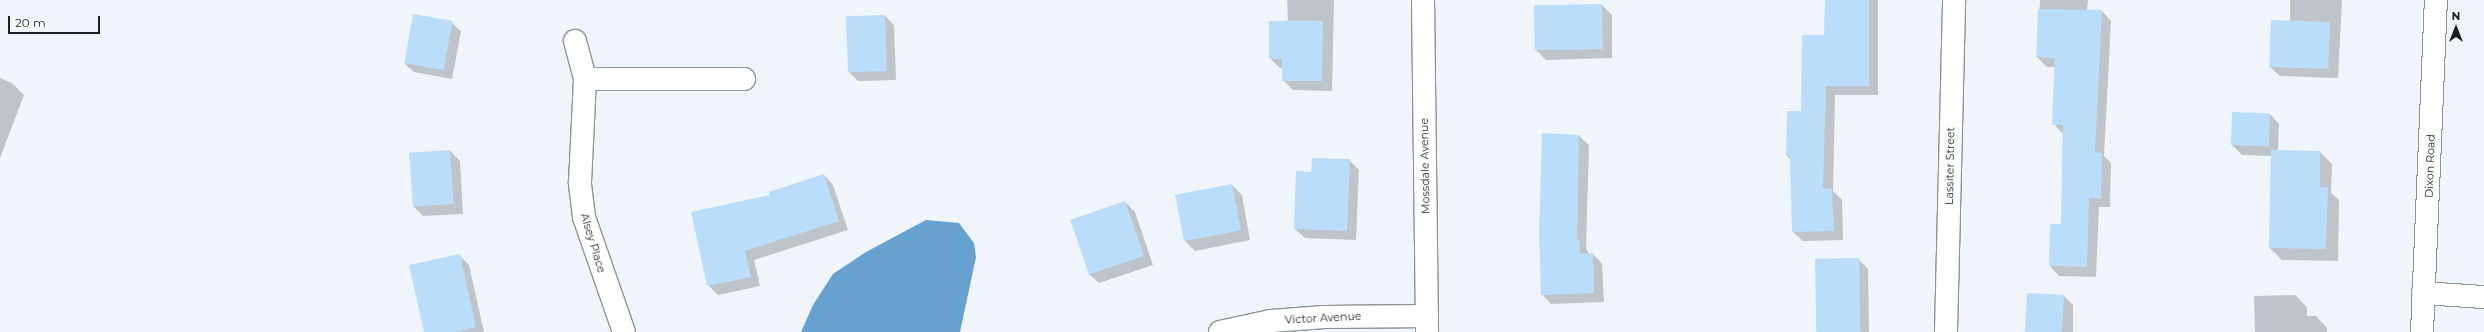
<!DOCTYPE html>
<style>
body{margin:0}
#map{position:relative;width:2484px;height:332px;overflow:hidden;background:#eff5fb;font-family:Montserrat,sans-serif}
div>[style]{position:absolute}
.water>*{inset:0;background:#66a1d0}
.shadow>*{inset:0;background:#0003}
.building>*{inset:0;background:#baddfb;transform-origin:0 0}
.roads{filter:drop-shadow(1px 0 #8e9499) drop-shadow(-1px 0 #8e9499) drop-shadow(0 1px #8e9499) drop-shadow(0 -1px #8e9499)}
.minor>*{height:22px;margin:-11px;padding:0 11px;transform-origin:11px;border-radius:11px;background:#fff}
.tertiary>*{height:22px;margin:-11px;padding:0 11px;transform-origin:11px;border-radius:11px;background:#fff}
span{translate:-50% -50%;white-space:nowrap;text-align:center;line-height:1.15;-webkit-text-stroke:4px #fff;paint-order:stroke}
.street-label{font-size:11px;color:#1d1f21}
.north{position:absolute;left:2436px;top:8px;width:40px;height:40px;-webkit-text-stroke:3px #fff;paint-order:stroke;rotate:0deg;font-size:11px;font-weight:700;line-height:16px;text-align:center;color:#1d1f21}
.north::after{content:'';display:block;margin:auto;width:14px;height:18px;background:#1d1f21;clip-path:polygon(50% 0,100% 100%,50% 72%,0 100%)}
.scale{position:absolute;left:8px;top:16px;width:92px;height:18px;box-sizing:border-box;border:2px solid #1d1f21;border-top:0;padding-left:5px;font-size:12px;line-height:14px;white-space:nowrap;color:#1d1f21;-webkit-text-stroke:3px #fff;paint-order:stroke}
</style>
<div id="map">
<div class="water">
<div style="clip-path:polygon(926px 220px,959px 223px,974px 243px,976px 257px,960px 332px,801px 332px,813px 305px,833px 274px,866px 252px)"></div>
</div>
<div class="shadow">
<div style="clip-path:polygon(1287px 0,1334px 0,1332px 91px,1293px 90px,1283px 80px,1283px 68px,1280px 68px,1270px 58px,1288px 22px)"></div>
<div style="clip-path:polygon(1826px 0,1878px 0,1878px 95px,1835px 95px,1833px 191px,1842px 200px,1843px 240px,1803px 241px,1793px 232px,1791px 160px,1787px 156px,1825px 36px)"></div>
<div style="clip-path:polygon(2040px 0,2088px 0,2087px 11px,2102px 11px,2111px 21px,2104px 156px,2111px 163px,2110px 207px,2099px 207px,2096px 277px,2059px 276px,2050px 266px,2062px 225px,2063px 134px,2054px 124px,2056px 67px,2047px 67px,2037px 57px)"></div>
<div style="clip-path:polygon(2290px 0,2342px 0,2338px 78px,2280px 76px,2270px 67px,2290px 21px)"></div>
<div style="clip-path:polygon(1602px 5px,1612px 15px,1612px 58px,1546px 60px,1536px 50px)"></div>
<div style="clip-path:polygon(885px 16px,894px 25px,896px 80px,858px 81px,848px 71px)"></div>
<div style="clip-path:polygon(451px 22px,461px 31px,452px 79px,414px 72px,404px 63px)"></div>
<div style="clip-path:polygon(0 78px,12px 83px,24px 95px,0 158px)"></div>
<div style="clip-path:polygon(2270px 114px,2279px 124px,2278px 151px,2320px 152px,2332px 164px,2331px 193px,2339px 200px,2338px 261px,2282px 260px,2270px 248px,2272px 156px,2242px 155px,2232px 145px)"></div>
<div style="clip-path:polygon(1543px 134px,1579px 136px,1589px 145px,1586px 247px,1589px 254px,1593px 254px,1602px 264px,1604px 302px,1551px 304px,1542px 294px)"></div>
<div style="clip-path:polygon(450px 151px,460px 161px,463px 214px,423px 216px,413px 206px)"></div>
<div style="clip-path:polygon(1349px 160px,1359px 170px,1356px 240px,1305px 238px,1295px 229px,1312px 173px)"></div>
<div style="clip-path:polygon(824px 175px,833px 185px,848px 230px,754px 260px,760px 286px,718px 295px,708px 285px,772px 196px)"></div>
<div style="clip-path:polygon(1232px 185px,1242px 195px,1250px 240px,1195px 251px,1185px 241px)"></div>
<div style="clip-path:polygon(1125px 202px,1135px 212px,1153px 265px,1099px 283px,1089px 274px)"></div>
<div style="clip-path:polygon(459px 255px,469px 265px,484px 332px,425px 332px)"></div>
<div style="clip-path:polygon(1858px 259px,1868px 269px,1869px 332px,1818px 332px)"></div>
<div style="clip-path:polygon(2295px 295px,2307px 307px,2307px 316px,2316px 316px,2327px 328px,2327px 332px,2255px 332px,2254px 296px)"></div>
<div style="clip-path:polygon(2064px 296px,2073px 305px,2073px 332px,2026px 332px)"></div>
</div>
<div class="building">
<div style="clip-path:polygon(1825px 0,1869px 0,1869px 86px,1826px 86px,1823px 189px,1832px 189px,1834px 231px,1792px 232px,1790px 156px,1786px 156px,1787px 111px,1801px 111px,1802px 35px,1824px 35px)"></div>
<div style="left:1602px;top:4px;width:45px;height:68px;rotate:89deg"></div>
<div style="clip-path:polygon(2038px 9px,2102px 10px,2095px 152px,2102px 153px,2101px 198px,2089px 198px,2087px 267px,2049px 266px,2050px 224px,2061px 224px,2063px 125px,2052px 125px,2055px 58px,2036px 57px)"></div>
<div style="left:413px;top:14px;width:40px;height:50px;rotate:10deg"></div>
<div style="left:885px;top:15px;width:56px;height:39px;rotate:88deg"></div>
<div style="left:2271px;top:20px;width:59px;height:47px;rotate:2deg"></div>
<div style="clip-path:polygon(1269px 21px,1323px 21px,1322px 81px,1282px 81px,1282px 59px,1269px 59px)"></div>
<div style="left:2232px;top:112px;width:38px;height:33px;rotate:2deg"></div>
<div style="clip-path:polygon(1542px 133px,1579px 135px,1577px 239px,1579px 239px,1580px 254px,1593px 253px,1594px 293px,1541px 295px,1539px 233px)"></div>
<div style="left:450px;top:150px;width:54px;height:41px;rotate:86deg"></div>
<div style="clip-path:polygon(2271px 150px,2320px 151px,2320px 187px,2328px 187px,2326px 249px,2269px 248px)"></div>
<div style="clip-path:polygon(1312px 158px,1350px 159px,1347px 231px,1294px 229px,1296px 171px,1311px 172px)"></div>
<div style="clip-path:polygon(824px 174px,839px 221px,745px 251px,751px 277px,707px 286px,691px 212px,770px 195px,769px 192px)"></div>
<div style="left:1232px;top:184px;width:47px;height:58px;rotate:79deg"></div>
<div style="left:1125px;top:201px;width:58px;height:58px;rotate:71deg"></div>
<div style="clip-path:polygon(460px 254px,476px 327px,455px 332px,424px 332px,409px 265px)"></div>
<div style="left:1859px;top:258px;width:74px;height:44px;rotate:89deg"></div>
<div style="left:2027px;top:293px;width:37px;height:39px;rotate:3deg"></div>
</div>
<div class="roads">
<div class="minor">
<div style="left:1423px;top:0;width:332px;rotate:89.3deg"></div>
<div style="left:575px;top:41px;width:39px;rotate:75deg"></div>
<div style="left:2423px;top:293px;width:61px;rotate:3.8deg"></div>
<div style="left:624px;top:332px;width:122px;rotate:-109.2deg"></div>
<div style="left:584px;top:217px;width:35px;rotate:-97deg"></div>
<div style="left:580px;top:182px;width:103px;rotate:-87.2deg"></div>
<div style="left:585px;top:79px;width:159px"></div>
<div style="left:1220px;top:332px;width:52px;rotate:-12.2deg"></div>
<div style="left:1271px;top:321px;width:53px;rotate:-4.3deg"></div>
<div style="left:1324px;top:317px;width:103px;rotate:-0.6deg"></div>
<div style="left:1946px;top:332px;width:332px;rotate:-88.6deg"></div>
</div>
<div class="tertiary">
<div style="left:2422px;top:332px;width:332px;rotate:-87.6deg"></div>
</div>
</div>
<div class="street-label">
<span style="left:1425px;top:166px;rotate:-91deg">Mossdale Avenue</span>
<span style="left:1950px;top:166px;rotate:-89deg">Lassiter Street</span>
<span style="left:2430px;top:166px;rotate:-88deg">Dixon Road</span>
<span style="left:593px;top:243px;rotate:73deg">Alsey Place</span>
<span style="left:1323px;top:318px;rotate:-3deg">Victor Avenue</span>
</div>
<div class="north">N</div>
<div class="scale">20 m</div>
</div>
